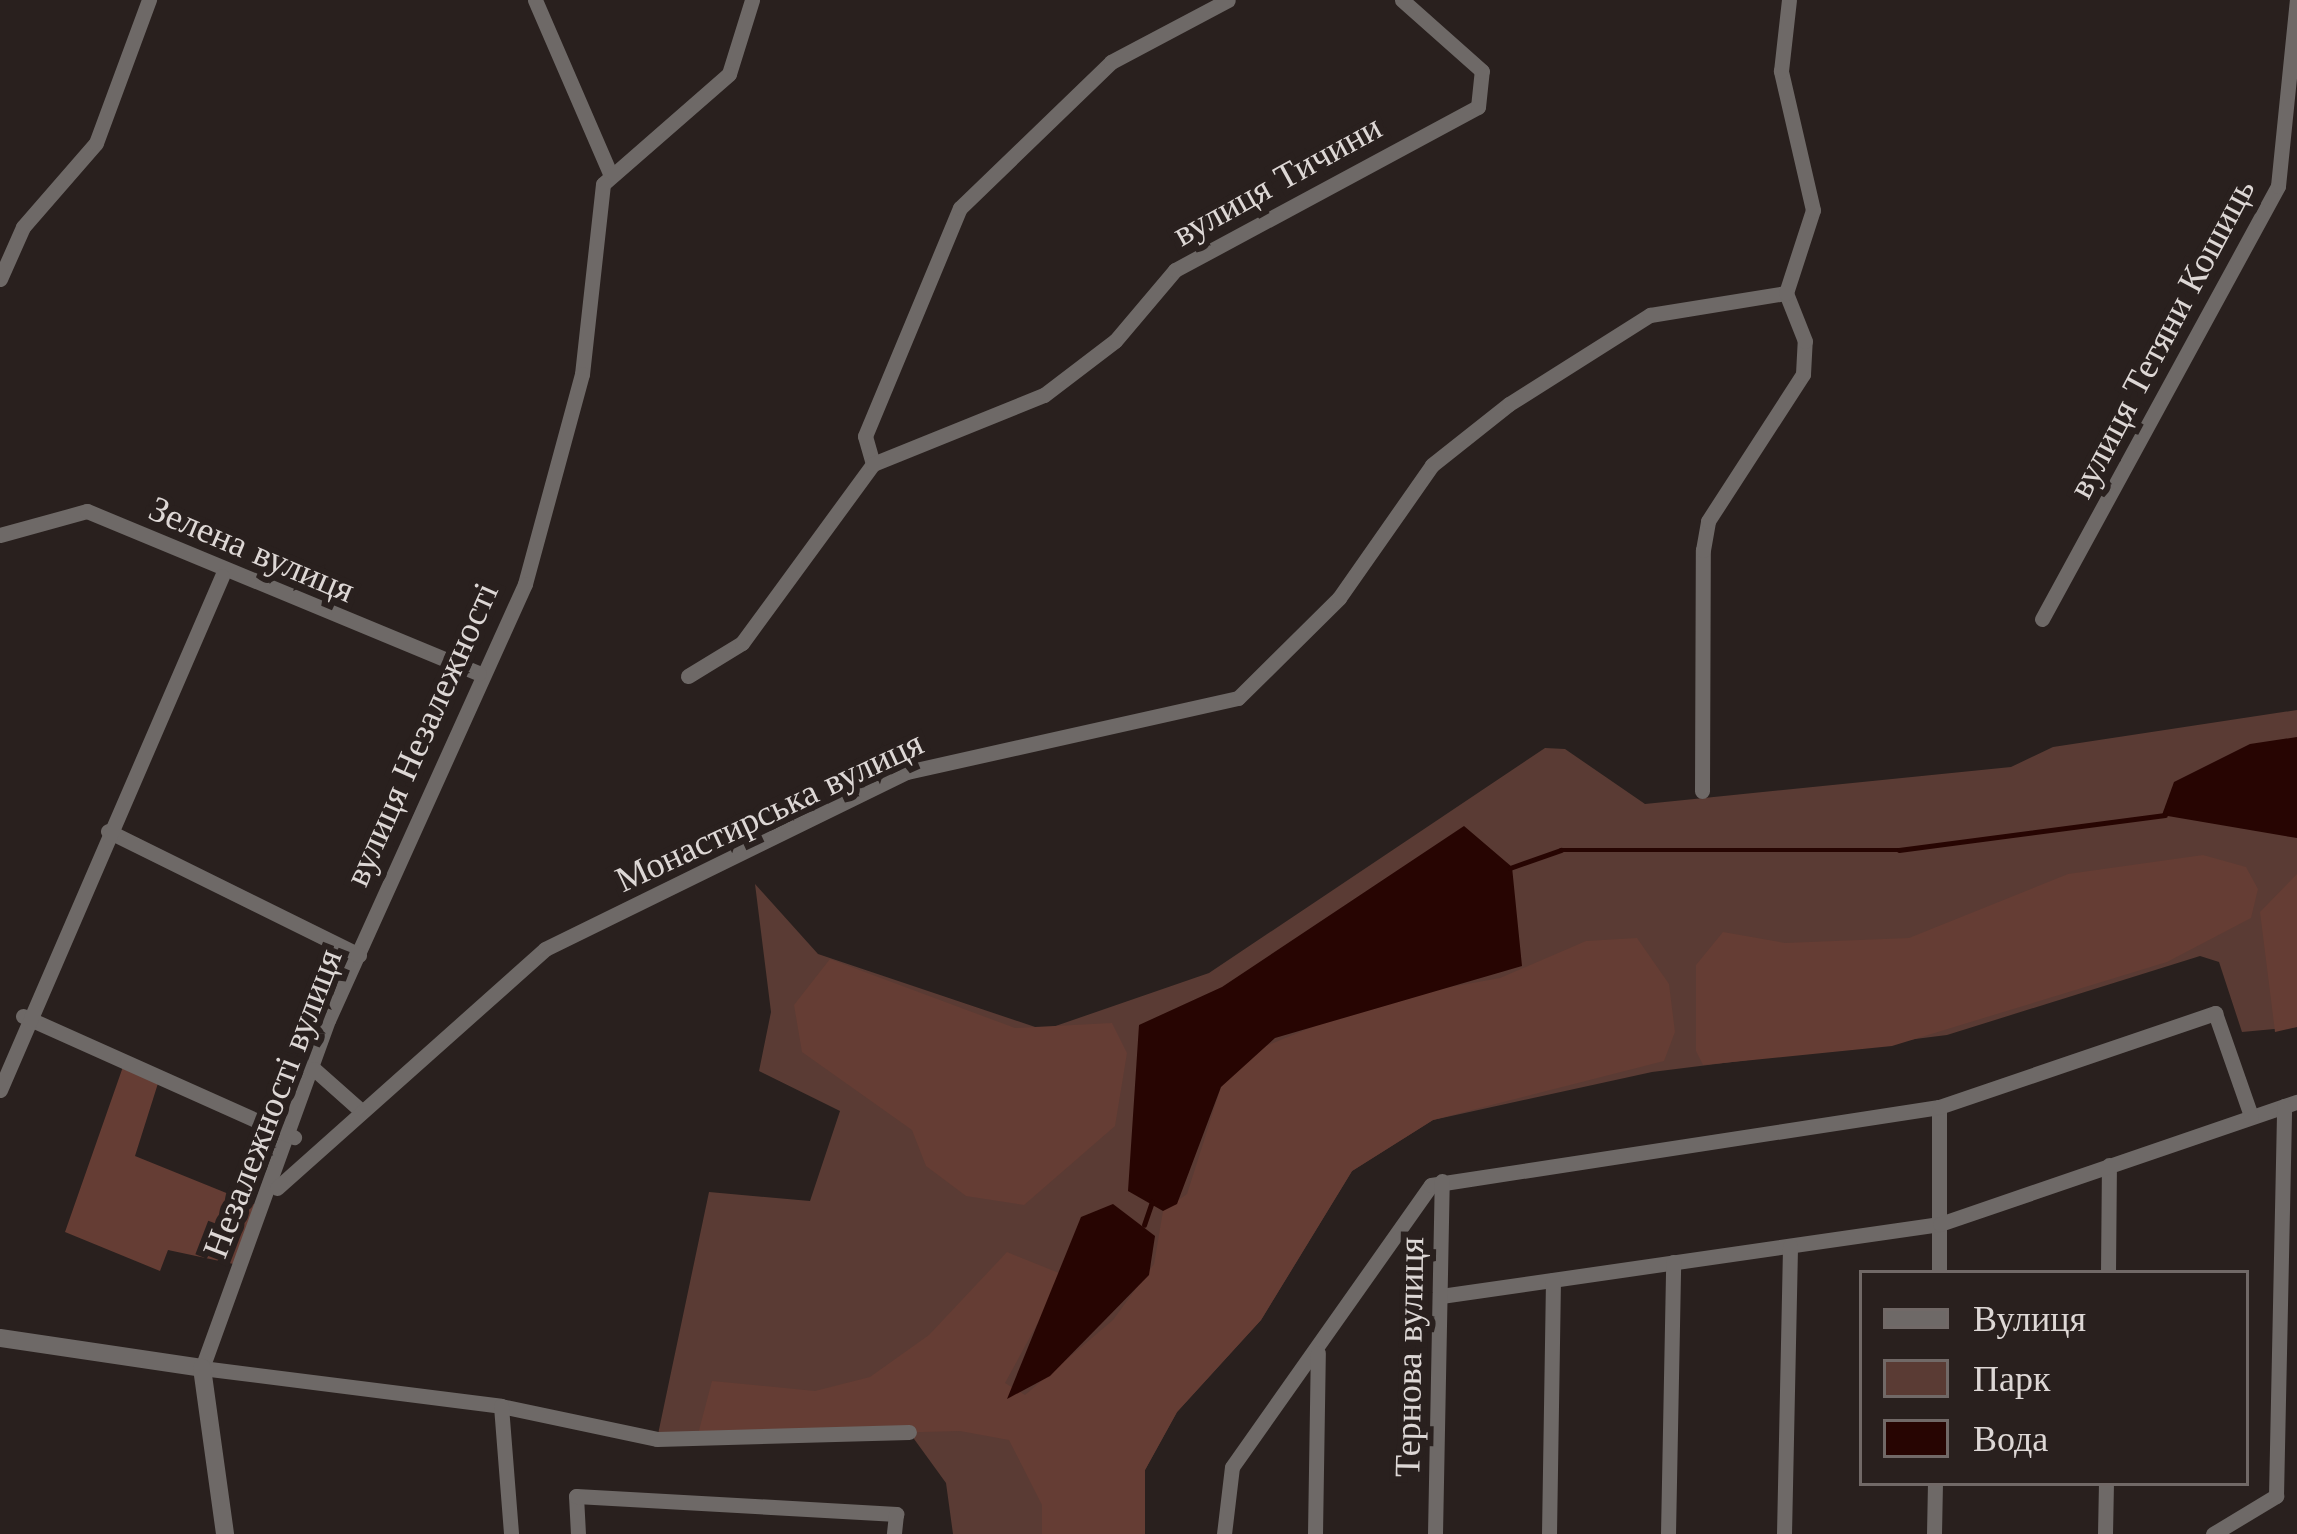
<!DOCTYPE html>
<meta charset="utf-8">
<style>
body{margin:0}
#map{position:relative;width:2297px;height:1534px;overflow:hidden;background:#29201e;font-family:"Libre Baskerville",serif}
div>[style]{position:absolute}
.green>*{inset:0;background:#5a3b34}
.forest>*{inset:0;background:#653d34}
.water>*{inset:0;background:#270502}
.stream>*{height:4.5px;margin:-2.25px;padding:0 2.25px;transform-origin:2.25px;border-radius:2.25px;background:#270502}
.minor>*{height:15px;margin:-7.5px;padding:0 7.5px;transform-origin:7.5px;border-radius:7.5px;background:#6e6967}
.tertiary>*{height:18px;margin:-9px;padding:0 9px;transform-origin:9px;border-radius:9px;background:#6e6967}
span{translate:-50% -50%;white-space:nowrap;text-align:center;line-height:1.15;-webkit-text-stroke:12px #29201e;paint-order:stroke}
.street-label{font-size:36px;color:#ddd7d5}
.legend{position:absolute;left:1859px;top:1270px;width:390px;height:216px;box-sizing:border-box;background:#29201e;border:3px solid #716967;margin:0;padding:15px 21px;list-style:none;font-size:36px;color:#ddd7d5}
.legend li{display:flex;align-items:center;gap:24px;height:60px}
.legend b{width:60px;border:3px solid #716967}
</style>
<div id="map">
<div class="green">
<div style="clip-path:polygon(2297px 710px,2297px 1027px,2242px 1032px,2219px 962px,2200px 956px,1947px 1035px,1652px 1072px,1433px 1120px,1352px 1171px,1261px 1320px,1177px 1412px,1145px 1470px,1145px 1534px,953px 1534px,946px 1483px,909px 1432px,657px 1439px,709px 1192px,810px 1201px,840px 1111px,759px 1071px,771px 1012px,755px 884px,818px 954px,1044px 1030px,1209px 973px,1545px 748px,1565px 749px,1645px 804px,2011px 767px,2053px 747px)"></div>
</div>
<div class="forest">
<div style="clip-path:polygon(2203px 855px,2246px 867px,2258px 889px,2251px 918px,2167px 962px,1892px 1046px,1703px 1065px,1696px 1051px,1696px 965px,1723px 932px,1785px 943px,1909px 938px,2068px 874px)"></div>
<div style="clip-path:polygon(2297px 874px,2297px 1027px,2275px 1032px,2260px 912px)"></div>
<div style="clip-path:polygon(1637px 938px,1669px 984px,1675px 1032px,1664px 1061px,1433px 1120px,1352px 1171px,1261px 1320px,1177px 1412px,1145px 1470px,1145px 1534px,1042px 1534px,1042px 1505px,1009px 1440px,960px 1431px,697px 1438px,712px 1381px,815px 1391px,870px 1377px,929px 1335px,1007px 1252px,1064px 1275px,1005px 1383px,1025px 1395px,1113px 1320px,1154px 1264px,1163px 1211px,1187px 1194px,1221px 1087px,1251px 1052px,1379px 1000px,1500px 978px,1586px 941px)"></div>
<div style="clip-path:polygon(830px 959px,1015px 1028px,1112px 1023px,1127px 1053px,1115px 1126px,1024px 1205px,966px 1196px,926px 1166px,912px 1130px,802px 1052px,794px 1005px)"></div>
<div style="clip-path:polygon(125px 1061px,160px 1077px,135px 1156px,266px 1209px,243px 1266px,168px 1250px,160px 1271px,65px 1232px)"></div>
</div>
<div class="water">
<div style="clip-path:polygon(2297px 737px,2297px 838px,2162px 815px,2174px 782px,2250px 744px)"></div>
<div style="clip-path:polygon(1464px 826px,1512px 867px,1522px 966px,1275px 1038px,1221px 1087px,1177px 1204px,1163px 1211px,1128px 1191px,1139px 1025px,1222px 987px)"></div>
<div style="clip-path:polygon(1113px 1204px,1155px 1236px,1149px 1275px,1050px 1376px,1007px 1399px,1081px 1217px)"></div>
</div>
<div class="stream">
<div style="left:1510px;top:868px;width:54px;rotate:-19.4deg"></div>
<div style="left:1561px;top:850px;width:338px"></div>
<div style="left:1899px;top:850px;width:268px;rotate:-7.5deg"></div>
<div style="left:1144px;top:1225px;width:24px;rotate:-71deg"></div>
</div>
<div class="minor">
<div style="left:535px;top:0;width:189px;rotate:66.6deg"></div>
<div style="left:752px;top:0;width:77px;rotate:107.3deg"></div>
<div style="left:729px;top:74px;width:167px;rotate:138.9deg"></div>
<div style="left:603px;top:184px;width:191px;rotate:96.3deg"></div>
<div style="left:582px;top:374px;width:218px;rotate:105.2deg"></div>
<div style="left:525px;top:584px;width:478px;rotate:114.3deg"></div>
<div style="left:328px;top:1020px;width:370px;rotate:109.9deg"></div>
<div style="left:202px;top:1368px;width:301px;rotate:7.2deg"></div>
<div style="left:501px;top:1406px;width:159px;rotate:11.9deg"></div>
<div style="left:657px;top:1439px;width:252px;rotate:-1.6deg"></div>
<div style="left:0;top:279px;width:57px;rotate:-66.1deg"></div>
<div style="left:23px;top:227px;width:111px;rotate:-49deg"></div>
<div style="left:96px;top:143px;width:153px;rotate:-69.7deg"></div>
<div style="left:873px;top:464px;width:29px;rotate:-106deg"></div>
<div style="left:865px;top:436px;width:247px;rotate:-67.4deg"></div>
<div style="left:960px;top:208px;width:210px;rotate:-44deg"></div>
<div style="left:1111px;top:62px;width:132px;rotate:-27.9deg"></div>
<div style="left:0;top:535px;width:90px;rotate:-15.4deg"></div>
<div style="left:87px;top:511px;width:424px;rotate:22.5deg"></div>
<div style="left:2042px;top:619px;width:493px;rotate:-61.4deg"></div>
<div style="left:2278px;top:186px;width:187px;rotate:-84.2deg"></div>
<div style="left:688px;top:676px;width:63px;rotate:-31.4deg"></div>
<div style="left:742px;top:643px;width:222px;rotate:-53.8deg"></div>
<div style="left:873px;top:464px;width:184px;rotate:-22deg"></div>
<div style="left:1044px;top:395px;width:89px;rotate:-37.3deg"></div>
<div style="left:1115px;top:341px;width:93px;rotate:-49.8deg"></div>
<div style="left:1175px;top:270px;width:344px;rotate:-28.3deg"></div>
<div style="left:1478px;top:107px;width:36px;rotate:-84deg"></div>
<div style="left:1482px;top:71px;width:107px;rotate:-138.4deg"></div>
<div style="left:1702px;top:791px;width:241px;rotate:-89.8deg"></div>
<div style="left:1703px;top:550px;width:29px;rotate:-80deg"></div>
<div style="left:1708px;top:521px;width:175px;rotate:-57.1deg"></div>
<div style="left:1803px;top:374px;width:33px;rotate:-87deg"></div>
<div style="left:1805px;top:341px;width:52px;rotate:-111.6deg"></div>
<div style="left:108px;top:831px;width:280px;rotate:26.3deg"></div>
<div style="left:23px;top:1016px;width:297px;rotate:24.1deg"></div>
<div style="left:314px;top:1069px;width:60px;rotate:41.6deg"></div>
<div style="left:0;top:1090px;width:560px;rotate:-66.64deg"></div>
<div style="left:277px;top:1188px;width:359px;rotate:-41.7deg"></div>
<div style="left:545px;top:949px;width:403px;rotate:-26.1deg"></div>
<div style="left:907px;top:772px;width:339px;rotate:-12.6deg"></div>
<div style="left:1238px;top:698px;width:142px;rotate:-44.7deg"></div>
<div style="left:1339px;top:598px;width:162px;rotate:-55deg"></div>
<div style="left:1432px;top:465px;width:98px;rotate:-38.4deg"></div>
<div style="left:1509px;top:404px;width:167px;rotate:-32.3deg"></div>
<div style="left:1650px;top:315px;width:138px;rotate:-9.2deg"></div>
<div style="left:1786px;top:293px;width:87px;rotate:-72deg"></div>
<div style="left:1813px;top:210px;width:143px;rotate:-103deg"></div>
<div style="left:1781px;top:71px;width:71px;rotate:-83.6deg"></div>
<div style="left:1939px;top:1273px;width:166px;rotate:-90deg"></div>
<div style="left:2108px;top:1273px;width:108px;rotate:-89.5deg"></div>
<div style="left:1441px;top:1296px;width:504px;rotate:-8.21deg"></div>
<div style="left:1940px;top:1224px;width:377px;rotate:-18.9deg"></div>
<div style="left:501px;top:1406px;width:128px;rotate:85.5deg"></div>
<div style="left:578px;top:1534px;width:38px;rotate:-93deg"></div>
<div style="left:576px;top:1496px;width:321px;rotate:3.2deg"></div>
<div style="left:896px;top:1514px;width:20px;rotate:96deg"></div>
<div style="left:1224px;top:1534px;width:67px;rotate:-83.2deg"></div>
<div style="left:1232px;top:1467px;width:345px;rotate:-54.8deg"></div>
<div style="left:1431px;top:1185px;width:514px;rotate:-8.73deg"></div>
<div style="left:1939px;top:1107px;width:292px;rotate:-18.8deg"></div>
<div style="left:2215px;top:1013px;width:109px;rotate:70.7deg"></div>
<div style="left:1315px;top:1534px;width:181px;rotate:-89.1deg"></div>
<div style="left:1435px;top:1534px;width:353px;rotate:-88.9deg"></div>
<div style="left:1549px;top:1534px;width:254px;rotate:-89.1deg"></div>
<div style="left:1668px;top:1534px;width:272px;rotate:-88.9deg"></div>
<div style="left:1784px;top:1534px;width:288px;rotate:-88.8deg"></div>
<div style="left:1934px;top:1534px;width:51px;rotate:-88.9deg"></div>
<div style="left:2105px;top:1534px;width:51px;rotate:-88.9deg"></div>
<div style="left:2213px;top:1534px;width:74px;rotate:-31.1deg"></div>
<div style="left:2276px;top:1496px;width:390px;rotate:-88.8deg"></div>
</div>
<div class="tertiary">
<div style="left:0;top:1338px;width:204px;rotate:8.4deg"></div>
<div style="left:202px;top:1368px;width:168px;rotate:82.1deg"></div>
</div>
<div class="street-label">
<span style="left:1277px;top:180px;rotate:-29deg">вулиця Тичини</span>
<span style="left:2161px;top:338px;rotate:-62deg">вулиця Тетяни Кошиць</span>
<span style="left:252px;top:549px;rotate:23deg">Зелена вулиця</span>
<span style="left:421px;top:734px;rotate:-66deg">вулиця Незалежності</span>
<span style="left:769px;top:811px;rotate:-25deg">Монастирська вулиця</span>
<span style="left:272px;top:1103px;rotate:-69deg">Незалежності вулиця</span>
<span style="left:1409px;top:1357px;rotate:-89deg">Тернова вулиця</span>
</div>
<ul class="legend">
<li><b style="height:15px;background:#6e6967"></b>Вулиця</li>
<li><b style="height:33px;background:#5a3b34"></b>Парк</li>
<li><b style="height:33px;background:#270502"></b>Вода</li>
</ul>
</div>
